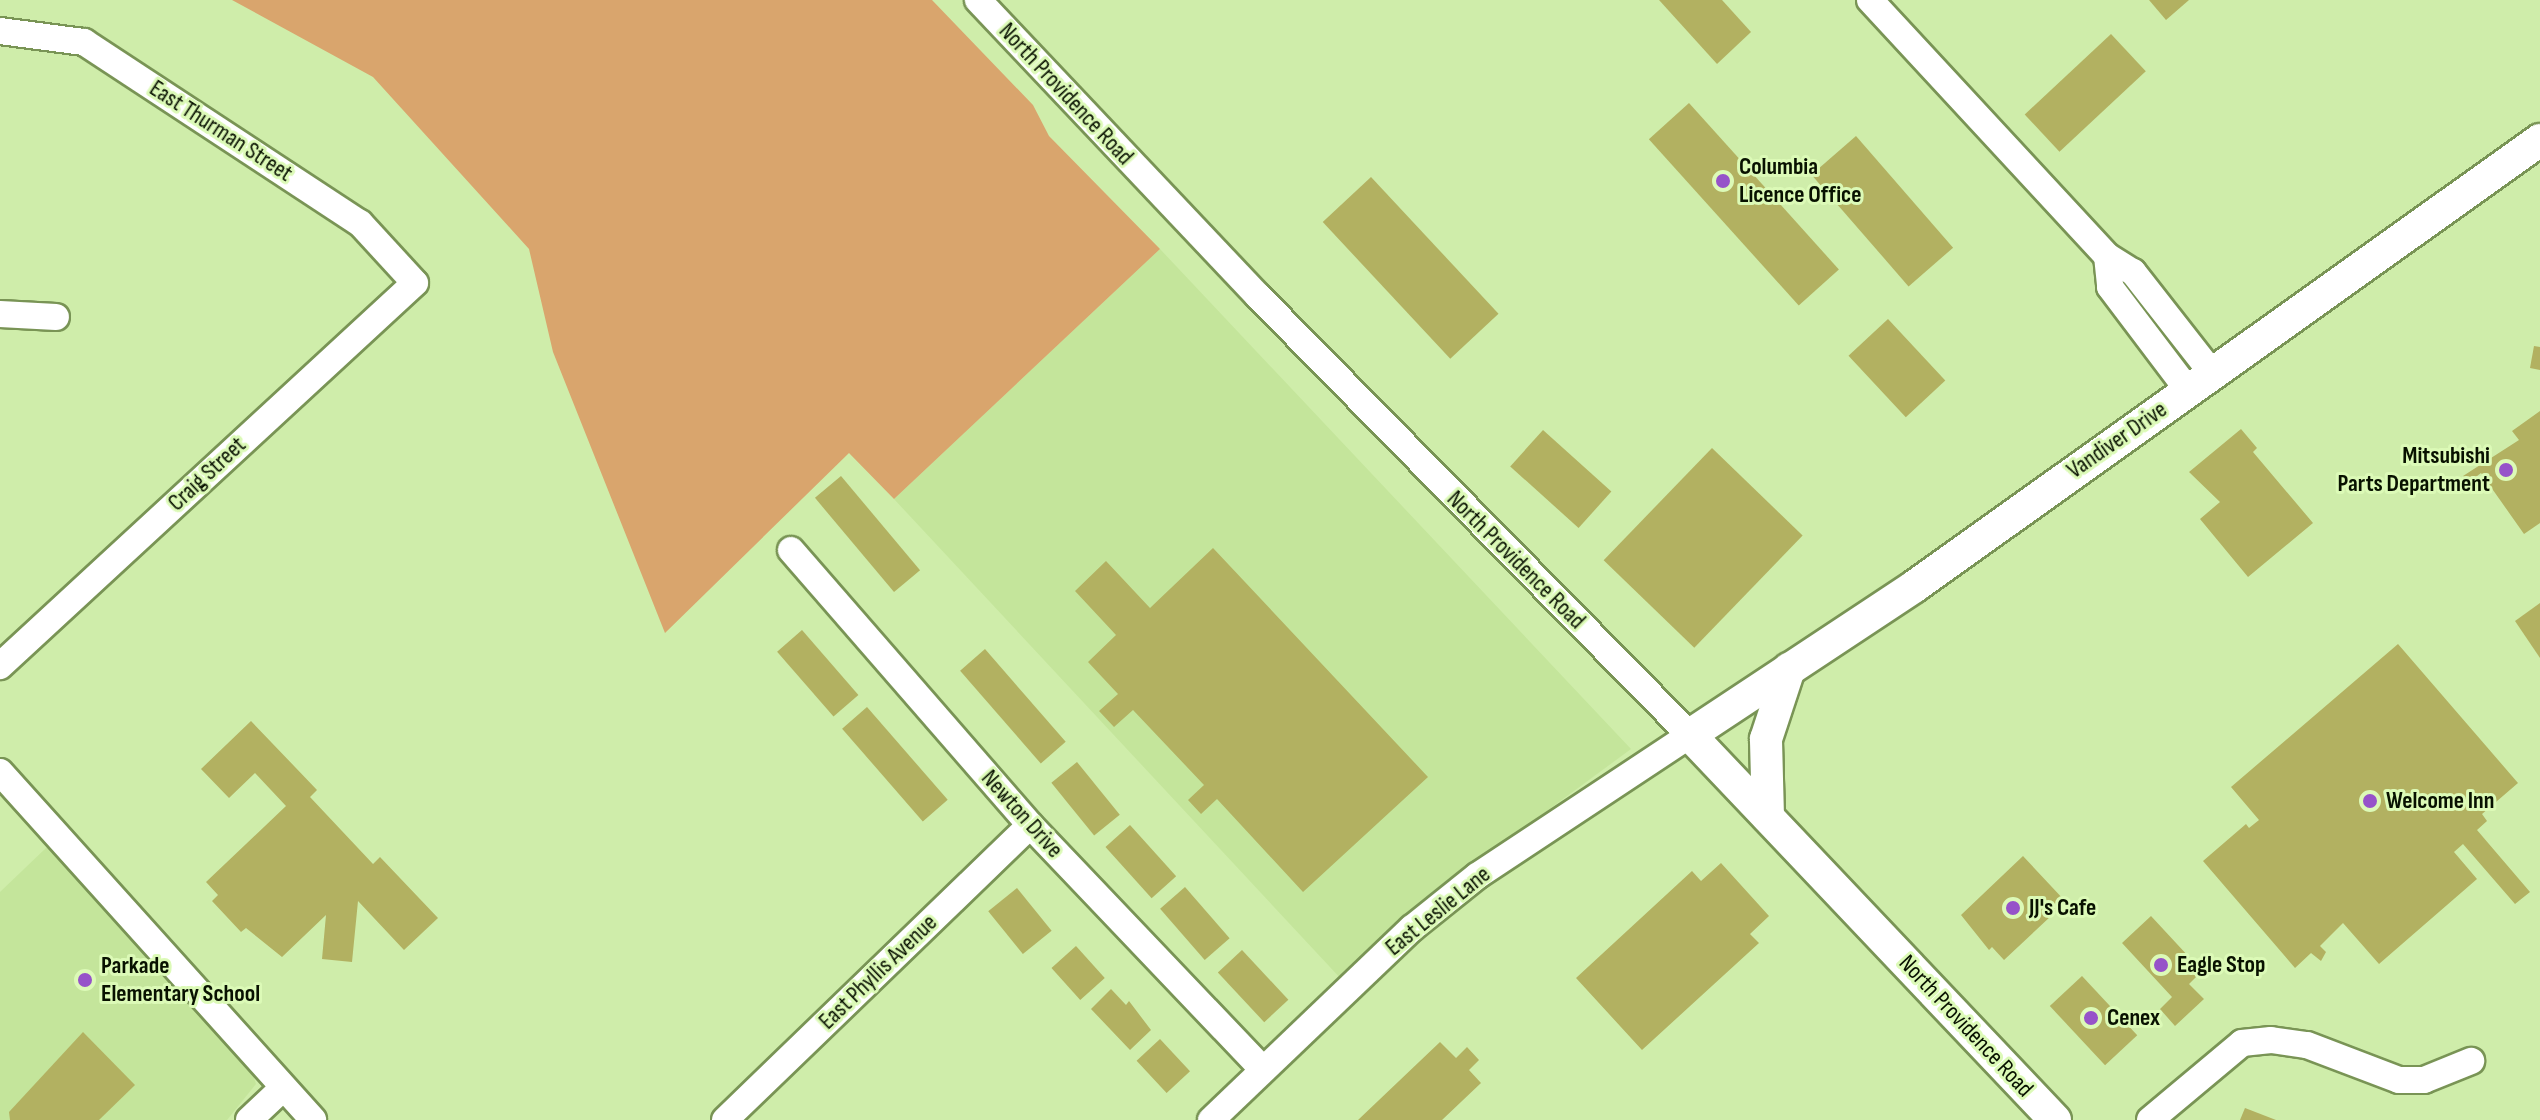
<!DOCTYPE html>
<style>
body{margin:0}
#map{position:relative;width:2540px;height:1120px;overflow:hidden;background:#cfedaa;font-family:"Sofia Sans Condensed",sans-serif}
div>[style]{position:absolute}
.built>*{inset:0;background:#c4e59b}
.green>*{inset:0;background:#d9a56d}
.building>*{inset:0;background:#b2b161;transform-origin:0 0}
.roads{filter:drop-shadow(2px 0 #799455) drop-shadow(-2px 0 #799455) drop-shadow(0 2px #799455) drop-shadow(0 -2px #799455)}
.minor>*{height:26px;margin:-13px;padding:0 13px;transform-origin:13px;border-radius:13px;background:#fff}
.major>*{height:32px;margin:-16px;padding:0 16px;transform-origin:16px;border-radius:16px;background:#fff}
.dots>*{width:22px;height:22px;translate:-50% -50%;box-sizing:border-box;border:4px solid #dcfab7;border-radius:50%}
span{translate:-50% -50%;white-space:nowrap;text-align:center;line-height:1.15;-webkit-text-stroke:6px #dcfab7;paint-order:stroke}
.street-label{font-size:24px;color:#081100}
.poi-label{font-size:24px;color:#081100;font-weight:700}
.left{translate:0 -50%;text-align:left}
.right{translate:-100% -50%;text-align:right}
</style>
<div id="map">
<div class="built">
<div style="clip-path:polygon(1160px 249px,1631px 749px,1479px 861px,1343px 981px,894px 499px)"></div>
<div style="clip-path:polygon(47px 847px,251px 1069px,256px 1084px,227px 1120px,0 1120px,0 892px)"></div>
</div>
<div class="green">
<div style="clip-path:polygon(232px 0,932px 0,1033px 105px,1049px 136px,1160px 249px,894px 499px,849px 453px,665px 633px,553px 352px,529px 249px,373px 77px)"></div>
</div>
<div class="building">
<div style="clip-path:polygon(1659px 0,1722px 0,1751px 32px,1717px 64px)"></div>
<div style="clip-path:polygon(2149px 0,2189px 0,2166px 20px)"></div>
<div style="left:2111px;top:34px;width:51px;height:118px;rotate:47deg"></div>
<div style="left:1689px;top:103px;width:224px;height:54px;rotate:48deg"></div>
<div style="left:1856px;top:136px;width:148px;height:59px;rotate:49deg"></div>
<div style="left:1371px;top:177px;width:187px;height:66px;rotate:47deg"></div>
<div style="left:1888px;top:319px;width:84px;height:54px;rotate:47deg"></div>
<div style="clip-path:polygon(2534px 346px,2540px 347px,2540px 370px,2530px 368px)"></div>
<div style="clip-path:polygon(2540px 411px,2540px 523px,2524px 534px,2481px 473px,2468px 483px,2463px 476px,2519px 440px,2512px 431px)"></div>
<div style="clip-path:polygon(2241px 429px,2257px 448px,2253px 452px,2313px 523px,2248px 577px,2200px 519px,2220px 502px,2189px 472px)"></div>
<div style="left:1543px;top:430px;width:92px;height:49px;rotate:42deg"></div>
<div style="left:1712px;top:448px;width:126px;height:156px;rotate:44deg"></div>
<div style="left:841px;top:476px;width:123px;height:34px;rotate:50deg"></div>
<div style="clip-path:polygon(1213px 548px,1428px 777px,1303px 892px,1217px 799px,1201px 814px,1188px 800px,1204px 785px,1133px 710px,1114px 727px,1099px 711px,1118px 694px,1088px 662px,1116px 635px,1075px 591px,1106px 561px,1150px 608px)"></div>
<div style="clip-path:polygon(2540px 603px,2540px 658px,2515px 621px)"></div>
<div style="left:802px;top:630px;width:86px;height:33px;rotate:49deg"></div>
<div style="clip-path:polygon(2398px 644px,2518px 783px,2482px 814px,2487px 821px,2477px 830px,2530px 892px,2515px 904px,2463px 844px,2454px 852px,2477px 879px,2379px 964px,2343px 923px,2320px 946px,2326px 952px,2321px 961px,2311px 953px,2295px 968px,2203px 861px,2246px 824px,2249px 828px,2259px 820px,2231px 787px)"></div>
<div style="left:985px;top:649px;width:123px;height:33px;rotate:49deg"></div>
<div style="left:867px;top:707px;width:123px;height:33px;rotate:49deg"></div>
<div style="clip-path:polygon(251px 721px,317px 790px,310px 797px,373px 864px,380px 857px,438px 918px,404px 950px,358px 901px,352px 962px,322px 959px,326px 915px,282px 957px,246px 928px,241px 932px,212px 901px,218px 895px,206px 882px,286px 806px,255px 773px,229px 798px,201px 769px)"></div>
<div style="left:1077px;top:762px;width:68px;height:33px;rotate:51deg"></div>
<div style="left:1130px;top:825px;width:69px;height:33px;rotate:48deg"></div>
<div style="clip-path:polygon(2023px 856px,2066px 902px,2004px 960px,1992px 947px,1989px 950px,1961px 915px)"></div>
<div style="clip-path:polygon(1721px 863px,1769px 916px,1750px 934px,1759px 943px,1642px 1050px,1576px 978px,1692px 871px,1701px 881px)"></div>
<div style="left:1185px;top:887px;width:68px;height:33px;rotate:49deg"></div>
<div style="left:1017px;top:888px;width:55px;height:37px;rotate:51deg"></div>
<div style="clip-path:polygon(2151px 916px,2202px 971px,2189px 984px,2204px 999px,2175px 1026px,2160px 1009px,2172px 997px,2122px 943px)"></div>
<div style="left:1076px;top:946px;width:43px;height:33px;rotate:48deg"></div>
<div style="left:1242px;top:950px;width:68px;height:33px;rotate:47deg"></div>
<div style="left:2082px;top:976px;width:81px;height:44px;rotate:47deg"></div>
<div style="clip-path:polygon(1111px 989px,1126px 1005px,1129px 1001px,1151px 1030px,1130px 1050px,1091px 1009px)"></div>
<div style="clip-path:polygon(83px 1032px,135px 1085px,99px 1120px,10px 1120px,9px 1112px)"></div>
<div style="left:1160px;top:1039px;width:44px;height:32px;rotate:47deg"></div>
<div style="clip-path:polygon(1440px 1042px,1456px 1058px,1467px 1047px,1479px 1060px,1469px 1070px,1481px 1083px,1442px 1120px,1358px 1120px)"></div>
<div style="clip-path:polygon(2245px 1108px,2276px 1120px,2240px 1120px)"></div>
</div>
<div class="roads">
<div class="minor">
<div style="left:978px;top:0;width:407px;rotate:46.6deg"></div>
<div style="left:1258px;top:296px;width:616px;rotate:45.46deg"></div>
<div style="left:1690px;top:735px;width:255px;rotate:146.5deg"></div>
<div style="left:1477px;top:876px;width:83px;rotate:141.3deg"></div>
<div style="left:1412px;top:928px;width:278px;rotate:136.3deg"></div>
<div style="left:1870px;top:0;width:349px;rotate:47.2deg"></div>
<div style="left:2107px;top:256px;width:31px;rotate:32deg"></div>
<div style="left:2133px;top:272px;width:128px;rotate:52deg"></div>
<div style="left:0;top:31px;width:85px;rotate:7.5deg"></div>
<div style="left:84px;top:42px;width:330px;rotate:33.3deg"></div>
<div style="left:360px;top:223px;width:81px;rotate:47.5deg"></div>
<div style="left:415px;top:283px;width:565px;rotate:137.3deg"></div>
<div style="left:2107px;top:256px;width:31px;rotate:84deg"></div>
<div style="left:2110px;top:287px;width:129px;rotate:52.9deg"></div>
<div style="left:0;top:314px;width:56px;rotate:3.1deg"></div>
<div style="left:791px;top:550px;width:364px;rotate:49deg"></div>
<div style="left:1030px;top:825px;width:337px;rotate:46.4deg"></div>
<div style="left:0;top:772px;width:468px;rotate:48deg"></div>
<div style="left:249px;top:1120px;width:47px;rotate:-43.3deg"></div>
<div style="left:725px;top:1120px;width:424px;rotate:-44deg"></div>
<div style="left:2150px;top:1120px;width:120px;rotate:-39.9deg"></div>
<div style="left:2242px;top:1043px;width:29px;rotate:-6deg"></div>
<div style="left:2271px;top:1040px;width:36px;rotate:8deg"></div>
<div style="left:2307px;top:1045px;width:98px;rotate:20.8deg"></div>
<div style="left:2399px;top:1080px;width:25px"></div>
<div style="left:2424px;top:1080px;width:51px;rotate:-22deg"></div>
</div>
<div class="major">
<div style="left:1768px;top:817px;width:78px;rotate:-91.5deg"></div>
<div style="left:1766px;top:739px;width:74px;rotate:-71.8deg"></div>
<div style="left:2055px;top:1120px;width:531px;rotate:-133.47deg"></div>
<div style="left:1690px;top:735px;width:270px;rotate:-33.5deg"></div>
<div style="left:1915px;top:586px;width:768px;rotate:-35.51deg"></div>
</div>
</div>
<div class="dots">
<div style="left:1723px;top:181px;background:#9653c9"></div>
<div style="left:2506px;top:470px;background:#9653c9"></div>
<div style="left:2370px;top:801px;background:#9653c9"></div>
<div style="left:2013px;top:908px;background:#9653c9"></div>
<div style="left:2161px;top:965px;background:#9653c9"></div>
<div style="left:85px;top:980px;background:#9653c9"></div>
<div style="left:2091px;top:1018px;background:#9653c9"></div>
</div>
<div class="street-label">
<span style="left:1066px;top:94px;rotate:47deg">North Providence Road</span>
<span style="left:221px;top:131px;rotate:33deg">East Thurman Street</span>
<span style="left:2117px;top:440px;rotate:-35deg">Vandiver Drive</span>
<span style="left:207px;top:474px;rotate:-43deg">Craig Street</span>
<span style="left:1516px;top:560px;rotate:45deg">North Providence Road</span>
<span style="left:1022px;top:814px;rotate:48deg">Newton Drive</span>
<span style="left:1438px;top:911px;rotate:-39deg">East Leslie Lane</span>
<span style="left:878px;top:972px;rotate:-44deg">East Phyllis Avenue</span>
<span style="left:1966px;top:1026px;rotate:47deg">North Providence Road</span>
</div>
<div class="poi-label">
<span class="left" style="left:1739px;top:181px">Columbia<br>Licence Office</span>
<span class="right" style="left:2490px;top:470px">Mitsubishi<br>Parts Department</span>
<span class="left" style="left:2386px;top:801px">Welcome Inn</span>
<span class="left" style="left:2029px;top:908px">JJ's Cafe</span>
<span class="left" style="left:2177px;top:965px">Eagle Stop</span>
<span class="left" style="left:101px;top:980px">Parkade<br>Elementary School</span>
<span class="left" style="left:2107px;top:1018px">Cenex</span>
</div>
</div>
